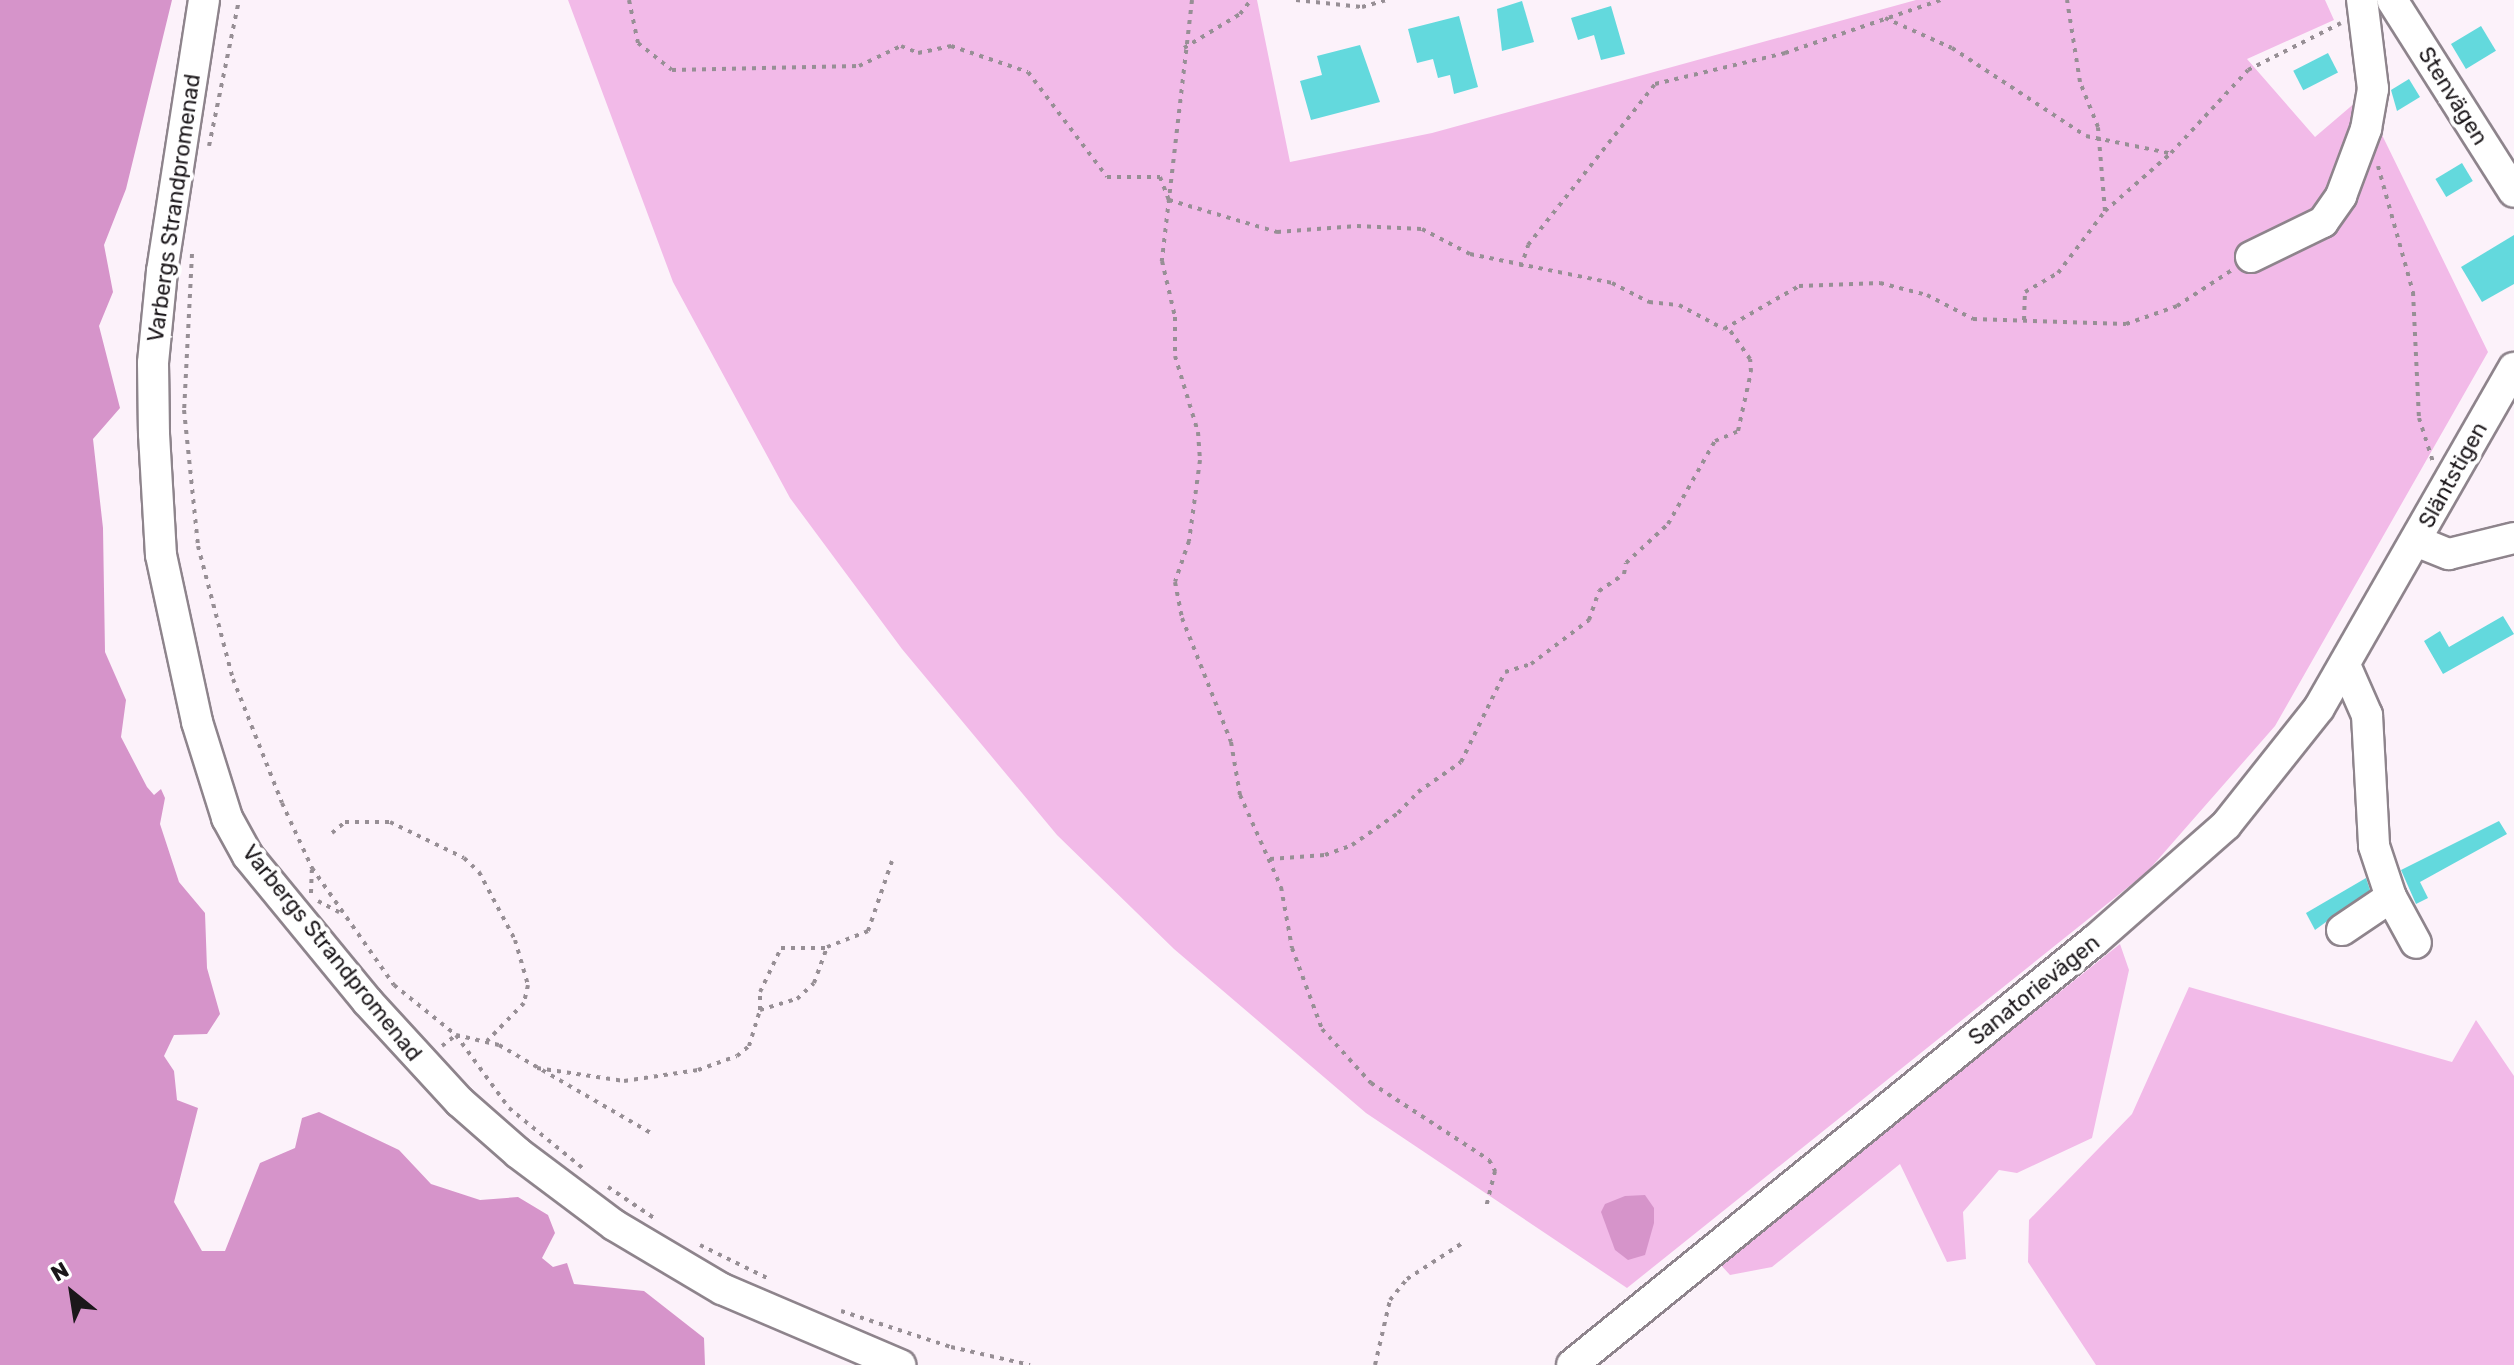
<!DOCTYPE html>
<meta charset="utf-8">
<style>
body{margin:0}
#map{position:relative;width:2514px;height:1365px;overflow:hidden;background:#fcf2fa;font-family:Rubik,sans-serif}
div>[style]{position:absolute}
.green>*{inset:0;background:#f2bae8}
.water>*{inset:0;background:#d694ca}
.building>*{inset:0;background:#63d9dd;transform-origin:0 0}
.path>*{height:4px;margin-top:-2px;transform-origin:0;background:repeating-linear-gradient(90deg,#978f95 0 4px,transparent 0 10px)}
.roads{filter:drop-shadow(2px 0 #8e848c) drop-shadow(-2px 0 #8e848c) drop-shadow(0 2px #8e848c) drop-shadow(0 -2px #8e848c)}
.minor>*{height:30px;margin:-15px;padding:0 15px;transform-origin:15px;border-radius:15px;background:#fff}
span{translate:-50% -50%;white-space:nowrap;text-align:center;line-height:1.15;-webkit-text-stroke:8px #fff;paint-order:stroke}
.street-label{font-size:22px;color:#1b171a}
.north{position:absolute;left:32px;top:1253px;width:80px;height:80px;-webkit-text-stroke:6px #fff;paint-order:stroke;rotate:330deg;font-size:22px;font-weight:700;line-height:32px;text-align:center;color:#1b171a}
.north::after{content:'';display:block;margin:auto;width:28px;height:36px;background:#1b171a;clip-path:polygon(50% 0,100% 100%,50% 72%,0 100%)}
</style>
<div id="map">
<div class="green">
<div style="clip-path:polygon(568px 0,1257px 0,1290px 162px,1432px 133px,1916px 0,2325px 0,2334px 20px,2247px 59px,2315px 137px,2363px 96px,2488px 352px,2275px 726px,2147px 872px,1627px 1288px,1366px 1113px,1174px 949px,1057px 835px,902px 649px,790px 498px,673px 282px)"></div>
<div style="clip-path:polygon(2120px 944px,2129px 970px,2092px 1138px,2017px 1173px,1999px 1170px,1963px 1212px,1966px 1259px,1947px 1262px,1900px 1164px,1772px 1267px,1730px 1275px,1719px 1263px)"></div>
<div style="clip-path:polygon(2189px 987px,2452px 1062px,2476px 1020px,2514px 1076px,2514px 1365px,2096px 1365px,2028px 1262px,2029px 1220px,2132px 1114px)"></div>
</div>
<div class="water">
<div style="clip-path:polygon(0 0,172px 0,126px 189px,104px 245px,113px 292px,99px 326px,120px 408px,93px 439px,103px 528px,105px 652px,126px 700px,121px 737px,147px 787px,154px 795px,161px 789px,165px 798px,160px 824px,179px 882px,205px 913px,207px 968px,220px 1014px,207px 1034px,174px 1035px,164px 1056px,174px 1071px,177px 1100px,198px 1108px,174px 1202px,202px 1251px,225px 1251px,260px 1163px,295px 1148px,302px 1118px,319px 1112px,399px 1150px,431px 1184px,480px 1200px,518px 1197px,548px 1215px,555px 1233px,542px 1258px,553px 1267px,567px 1263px,574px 1284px,644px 1291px,704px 1338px,705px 1365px,0 1365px)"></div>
<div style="clip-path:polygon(1645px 1195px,1654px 1208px,1654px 1223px,1645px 1255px,1628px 1260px,1615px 1250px,1601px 1212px,1605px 1204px,1625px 1196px)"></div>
</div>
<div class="building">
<div style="clip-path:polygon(1522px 1px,1534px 42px,1502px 51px,1497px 9px)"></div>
<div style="clip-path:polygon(1611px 6px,1625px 54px,1601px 60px,1594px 35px,1578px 40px,1571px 18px)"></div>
<div style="clip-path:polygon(1459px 16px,1478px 87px,1454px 94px,1450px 75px,1438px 78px,1433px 59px,1417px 63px,1408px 29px)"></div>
<div style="left:2481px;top:26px;width:29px;height:35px;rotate:59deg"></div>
<div style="clip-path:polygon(1360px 45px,1380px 102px,1311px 120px,1300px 81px,1322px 75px,1317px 56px)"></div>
<div style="left:2328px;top:53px;width:22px;height:39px;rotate:63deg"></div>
<div style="clip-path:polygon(2409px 79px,2420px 97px,2397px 111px,2391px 90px)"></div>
<div style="left:2462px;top:163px;width:21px;height:31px;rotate:59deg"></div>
<div style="clip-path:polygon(2514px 235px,2514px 284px,2482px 302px,2461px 267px)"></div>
<div style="clip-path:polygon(2503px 616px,2514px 634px,2443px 674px,2424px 641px,2440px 631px,2449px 647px)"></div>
<div style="clip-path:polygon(2499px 821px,2507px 834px,2420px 882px,2428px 898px,2416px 904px,2401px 870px)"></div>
<div style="clip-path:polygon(2366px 878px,2370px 890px,2315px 930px,2306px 913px)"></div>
</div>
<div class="path">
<div style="left:629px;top:0;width:44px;rotate:78.2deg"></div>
<div style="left:638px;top:43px;width:43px;rotate:38.5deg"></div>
<div style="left:672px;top:70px;width:187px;rotate:-1.2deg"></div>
<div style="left:859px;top:66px;width:47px;rotate:-25.5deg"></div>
<div style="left:901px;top:46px;width:18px;rotate:22deg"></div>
<div style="left:918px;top:53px;width:34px;rotate:-12deg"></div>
<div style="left:951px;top:46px;width:81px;rotate:18.7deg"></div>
<div style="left:1028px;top:72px;width:131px;rotate:53deg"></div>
<div style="left:1107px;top:177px;width:53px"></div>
<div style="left:1160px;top:177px;width:25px;rotate:69deg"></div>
<div style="left:1169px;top:200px;width:113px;rotate:16.5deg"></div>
<div style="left:1277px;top:232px;width:80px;rotate:-4.3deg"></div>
<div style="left:1357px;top:226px;width:65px;rotate:2.6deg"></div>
<div style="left:1422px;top:229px;width:54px;rotate:27.5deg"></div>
<div style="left:1470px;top:254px;width:145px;rotate:11.5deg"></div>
<div style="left:1612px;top:283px;width:42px;rotate:27.2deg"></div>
<div style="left:1649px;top:302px;width:30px;rotate:6deg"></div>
<div style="left:1679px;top:305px;width:51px;rotate:28.1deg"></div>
<div style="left:1724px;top:329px;width:86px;rotate:-29.8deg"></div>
<div style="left:1799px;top:286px;width:81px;rotate:-2.1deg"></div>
<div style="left:1880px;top:283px;width:49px;rotate:14.3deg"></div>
<div style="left:1927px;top:295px;width:52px;rotate:27.6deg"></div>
<div style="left:1973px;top:319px;width:153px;rotate:1.9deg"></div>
<div style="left:2126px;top:324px;width:54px;rotate:-19.4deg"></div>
<div style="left:2177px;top:306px;width:66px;rotate:-33.2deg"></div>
<div style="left:1192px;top:0;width:263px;rotate:96.6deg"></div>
<div style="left:1162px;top:261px;width:57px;rotate:76.9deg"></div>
<div style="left:1175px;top:317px;width:39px;rotate:90deg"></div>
<div style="left:1175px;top:356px;width:79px;rotate:73.2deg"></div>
<div style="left:1198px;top:432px;width:28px;rotate:86deg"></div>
<div style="left:1200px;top:460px;width:82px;rotate:97.7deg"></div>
<div style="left:1189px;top:541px;width:43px;rotate:108.9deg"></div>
<div style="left:1175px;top:582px;width:37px;rotate:79deg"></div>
<div style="left:1182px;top:618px;width:133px;rotate:68.4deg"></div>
<div style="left:1231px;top:742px;width:54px;rotate:80.4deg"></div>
<div style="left:1240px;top:795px;width:101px;rotate:66deg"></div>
<div style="left:1281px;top:887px;width:62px;rotate:79.8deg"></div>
<div style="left:1292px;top:948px;width:86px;rotate:69.7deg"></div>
<div style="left:1322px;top:1029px;width:73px;rotate:47.8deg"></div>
<div style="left:1371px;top:1083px;width:141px;rotate:33.1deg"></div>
<div style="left:1489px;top:1160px;width:13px;rotate:61deg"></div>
<div style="left:1495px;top:1171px;width:37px;rotate:104deg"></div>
<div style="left:1296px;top:0;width:66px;rotate:6.1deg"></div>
<div style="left:1362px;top:7px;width:26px;rotate:-16deg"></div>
<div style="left:1885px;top:18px;width:73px;rotate:24.1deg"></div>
<div style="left:1952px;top:48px;width:160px;rotate:33.3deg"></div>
<div style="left:2086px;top:136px;width:85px;rotate:11.6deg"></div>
<div style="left:1184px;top:48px;width:66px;rotate:-31.3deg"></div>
<div style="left:1240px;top:14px;width:18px;rotate:-52deg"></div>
<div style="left:209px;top:146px;width:149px;rotate:-78.4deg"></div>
<div style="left:2378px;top:166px;width:131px;rotate:74.5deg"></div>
<div style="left:2413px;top:292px;width:126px;rotate:87.3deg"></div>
<div style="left:2419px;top:418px;width:46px;rotate:72.3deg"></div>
<div style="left:2105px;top:211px;width:88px;rotate:-41.3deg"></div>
<div style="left:2171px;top:153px;width:113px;rotate:-47.1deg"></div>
<div style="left:2248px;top:70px;width:104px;rotate:-26.8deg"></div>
<div style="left:192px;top:254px;width:156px;rotate:92.9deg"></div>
<div style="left:184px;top:410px;width:137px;rotate:84.1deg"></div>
<div style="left:198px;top:546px;width:138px;rotate:75.3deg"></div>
<div style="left:233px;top:679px;width:133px;rotate:68.4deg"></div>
<div style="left:282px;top:803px;width:72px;rotate:65.2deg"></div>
<div style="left:312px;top:868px;width:143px;rotate:55deg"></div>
<div style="left:394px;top:985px;width:80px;rotate:38.9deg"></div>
<div style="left:456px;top:1035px;width:90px;rotate:54deg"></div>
<div style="left:509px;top:1108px;width:98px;rotate:39.2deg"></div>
<div style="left:1521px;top:267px;width:23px;rotate:-72deg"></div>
<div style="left:1528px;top:245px;width:205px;rotate:-51.7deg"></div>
<div style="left:1655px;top:84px;width:134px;rotate:-13.4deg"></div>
<div style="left:1785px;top:53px;width:165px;rotate:-18.8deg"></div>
<div style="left:2024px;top:320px;width:28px;rotate:-88deg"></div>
<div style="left:2025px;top:292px;width:38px;rotate:-30deg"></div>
<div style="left:2058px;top:273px;width:78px;rotate:-52.8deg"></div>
<div style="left:2105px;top:211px;width:84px;rotate:-94.8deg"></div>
<div style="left:2098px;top:127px;width:48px;rotate:-111.8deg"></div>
<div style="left:2080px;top:82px;width:83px;rotate:-99deg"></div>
<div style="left:332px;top:833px;width:17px;rotate:-40deg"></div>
<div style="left:345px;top:822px;width:45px"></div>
<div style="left:390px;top:822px;width:82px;rotate:25.9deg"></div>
<div style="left:464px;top:858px;width:21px;rotate:43deg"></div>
<div style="left:479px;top:872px;width:77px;rotate:62.1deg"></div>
<div style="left:515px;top:940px;width:47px;rotate:73.9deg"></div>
<div style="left:528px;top:985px;width:18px;rotate:103deg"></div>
<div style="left:524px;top:1003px;width:53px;rotate:134.2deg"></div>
<div style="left:1270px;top:859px;width:55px;rotate:-4.2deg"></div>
<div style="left:1325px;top:855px;width:29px;rotate:-20deg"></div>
<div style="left:1352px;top:845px;width:56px;rotate:-34.8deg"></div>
<div style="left:1398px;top:813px;width:29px;rotate:-46deg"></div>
<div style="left:1418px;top:792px;width:52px;rotate:-34.9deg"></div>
<div style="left:1461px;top:762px;width:100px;rotate:-63.9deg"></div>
<div style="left:1505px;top:672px;width:27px;rotate:-17deg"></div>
<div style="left:1531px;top:664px;width:73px;rotate:-37.2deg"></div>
<div style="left:1589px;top:620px;width:31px;rotate:-71deg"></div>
<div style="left:1599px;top:591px;width:30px;rotate:-34deg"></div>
<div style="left:1624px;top:574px;width:11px;rotate:-80deg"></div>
<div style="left:1626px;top:563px;width:57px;rotate:-42.9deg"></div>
<div style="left:1668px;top:524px;width:95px;rotate:-60.5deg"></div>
<div style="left:1715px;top:441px;width:25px;rotate:-23deg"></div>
<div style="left:1738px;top:431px;width:60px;rotate:-77.6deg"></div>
<div style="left:1751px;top:372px;width:13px;rotate:-94deg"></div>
<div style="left:1750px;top:359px;width:39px;rotate:-125deg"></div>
<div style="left:311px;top:893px;width:23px;rotate:-88deg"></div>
<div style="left:318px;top:901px;width:24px;rotate:28deg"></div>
<div style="left:760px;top:1010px;width:18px;rotate:-90deg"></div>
<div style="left:760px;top:992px;width:49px;rotate:-64.5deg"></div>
<div style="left:781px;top:948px;width:45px"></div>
<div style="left:442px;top:1046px;width:18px;rotate:-38deg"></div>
<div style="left:456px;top:1035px;width:44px;rotate:13.1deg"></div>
<div style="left:499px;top:1045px;width:179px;rotate:30.1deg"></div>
<div style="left:537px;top:1068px;width:88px;rotate:8.5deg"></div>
<div style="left:624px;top:1081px;width:75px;rotate:-8.5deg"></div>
<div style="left:698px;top:1070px;width:41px;rotate:-19.7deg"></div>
<div style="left:737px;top:1056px;width:16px;rotate:-40deg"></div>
<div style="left:749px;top:1046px;width:38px;rotate:-73deg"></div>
<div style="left:760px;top:1010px;width:39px;rotate:-17deg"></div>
<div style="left:797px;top:999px;width:23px;rotate:-43deg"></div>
<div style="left:814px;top:983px;width:38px;rotate:-70deg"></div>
<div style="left:827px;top:947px;width:44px;rotate:-21.3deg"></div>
<div style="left:868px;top:931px;width:74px;rotate:-71.1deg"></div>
<div style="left:608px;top:1187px;width:55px;rotate:34deg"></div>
<div style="left:700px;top:1245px;width:79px;rotate:26.2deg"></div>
<div style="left:841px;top:1311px;width:116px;rotate:18.1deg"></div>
<div style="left:951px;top:1347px;width:81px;rotate:12.8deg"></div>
<div style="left:1375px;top:1365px;width:67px;rotate:-77deg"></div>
<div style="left:1390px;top:1300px;width:27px;rotate:-51deg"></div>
<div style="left:1407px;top:1279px;width:68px;rotate:-33deg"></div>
</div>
<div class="roads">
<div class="minor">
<div style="left:204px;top:0;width:274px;rotate:98.8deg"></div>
<div style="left:162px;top:271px;width:92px;rotate:95.6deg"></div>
<div style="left:153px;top:363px;width:71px;rotate:89.2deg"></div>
<div style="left:154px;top:434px;width:121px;rotate:86.7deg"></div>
<div style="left:161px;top:555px;width:171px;rotate:77.8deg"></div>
<div style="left:197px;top:722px;width:101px;rotate:72.6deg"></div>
<div style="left:227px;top:818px;width:43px;rotate:61.1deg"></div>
<div style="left:248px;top:856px;width:188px;rotate:50.6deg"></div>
<div style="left:367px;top:1001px;width:137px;rotate:47.4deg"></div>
<div style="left:460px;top:1102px;width:77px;rotate:41.3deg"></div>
<div style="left:518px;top:1153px;width:120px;rotate:36.9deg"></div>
<div style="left:614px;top:1225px;width:126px;rotate:30.7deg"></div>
<div style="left:722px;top:1289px;width:194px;rotate:23.1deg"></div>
<div style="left:2392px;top:0;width:227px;rotate:57.6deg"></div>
<div style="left:2251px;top:257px;width:80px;rotate:-25.9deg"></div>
<div style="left:2323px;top:222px;width:32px;rotate:-55deg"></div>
<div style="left:2341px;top:196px;width:72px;rotate:-69.5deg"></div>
<div style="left:2366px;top:129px;width:41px;rotate:-80.1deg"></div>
<div style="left:2373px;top:89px;width:90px;rotate:-97deg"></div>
<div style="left:2416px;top:541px;width:35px;rotate:22deg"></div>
<div style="left:2449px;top:554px;width:67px;rotate:-13.8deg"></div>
<div style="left:2345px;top:665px;width:55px;rotate:66.3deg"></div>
<div style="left:2367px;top:715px;width:131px;rotate:86.9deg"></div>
<div style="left:2374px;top:846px;width:54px;rotate:71.6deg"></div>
<div style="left:2391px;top:897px;width:52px;rotate:61.5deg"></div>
<div style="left:2342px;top:930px;width:59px;rotate:-34deg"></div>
<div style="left:1572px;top:1365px;width:673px;rotate:-39.09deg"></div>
<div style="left:2094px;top:941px;width:176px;rotate:-41.3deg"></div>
<div style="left:2226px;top:825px;width:149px;rotate:-51.5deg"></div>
<div style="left:2319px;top:708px;width:392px;rotate:-60.2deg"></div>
</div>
</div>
<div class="street-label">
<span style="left:2453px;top:96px;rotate:58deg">Stenvägen</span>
<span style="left:174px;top:208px;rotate:-82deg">Varbergs Strandpromenad</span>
<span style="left:2453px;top:475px;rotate:-61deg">Släntstigen</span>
<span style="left:332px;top:953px;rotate:51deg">Varbergs Strandpromenad</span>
<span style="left:2034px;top:990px;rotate:-39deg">Sanatorievägen</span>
</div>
<div class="north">N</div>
</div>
